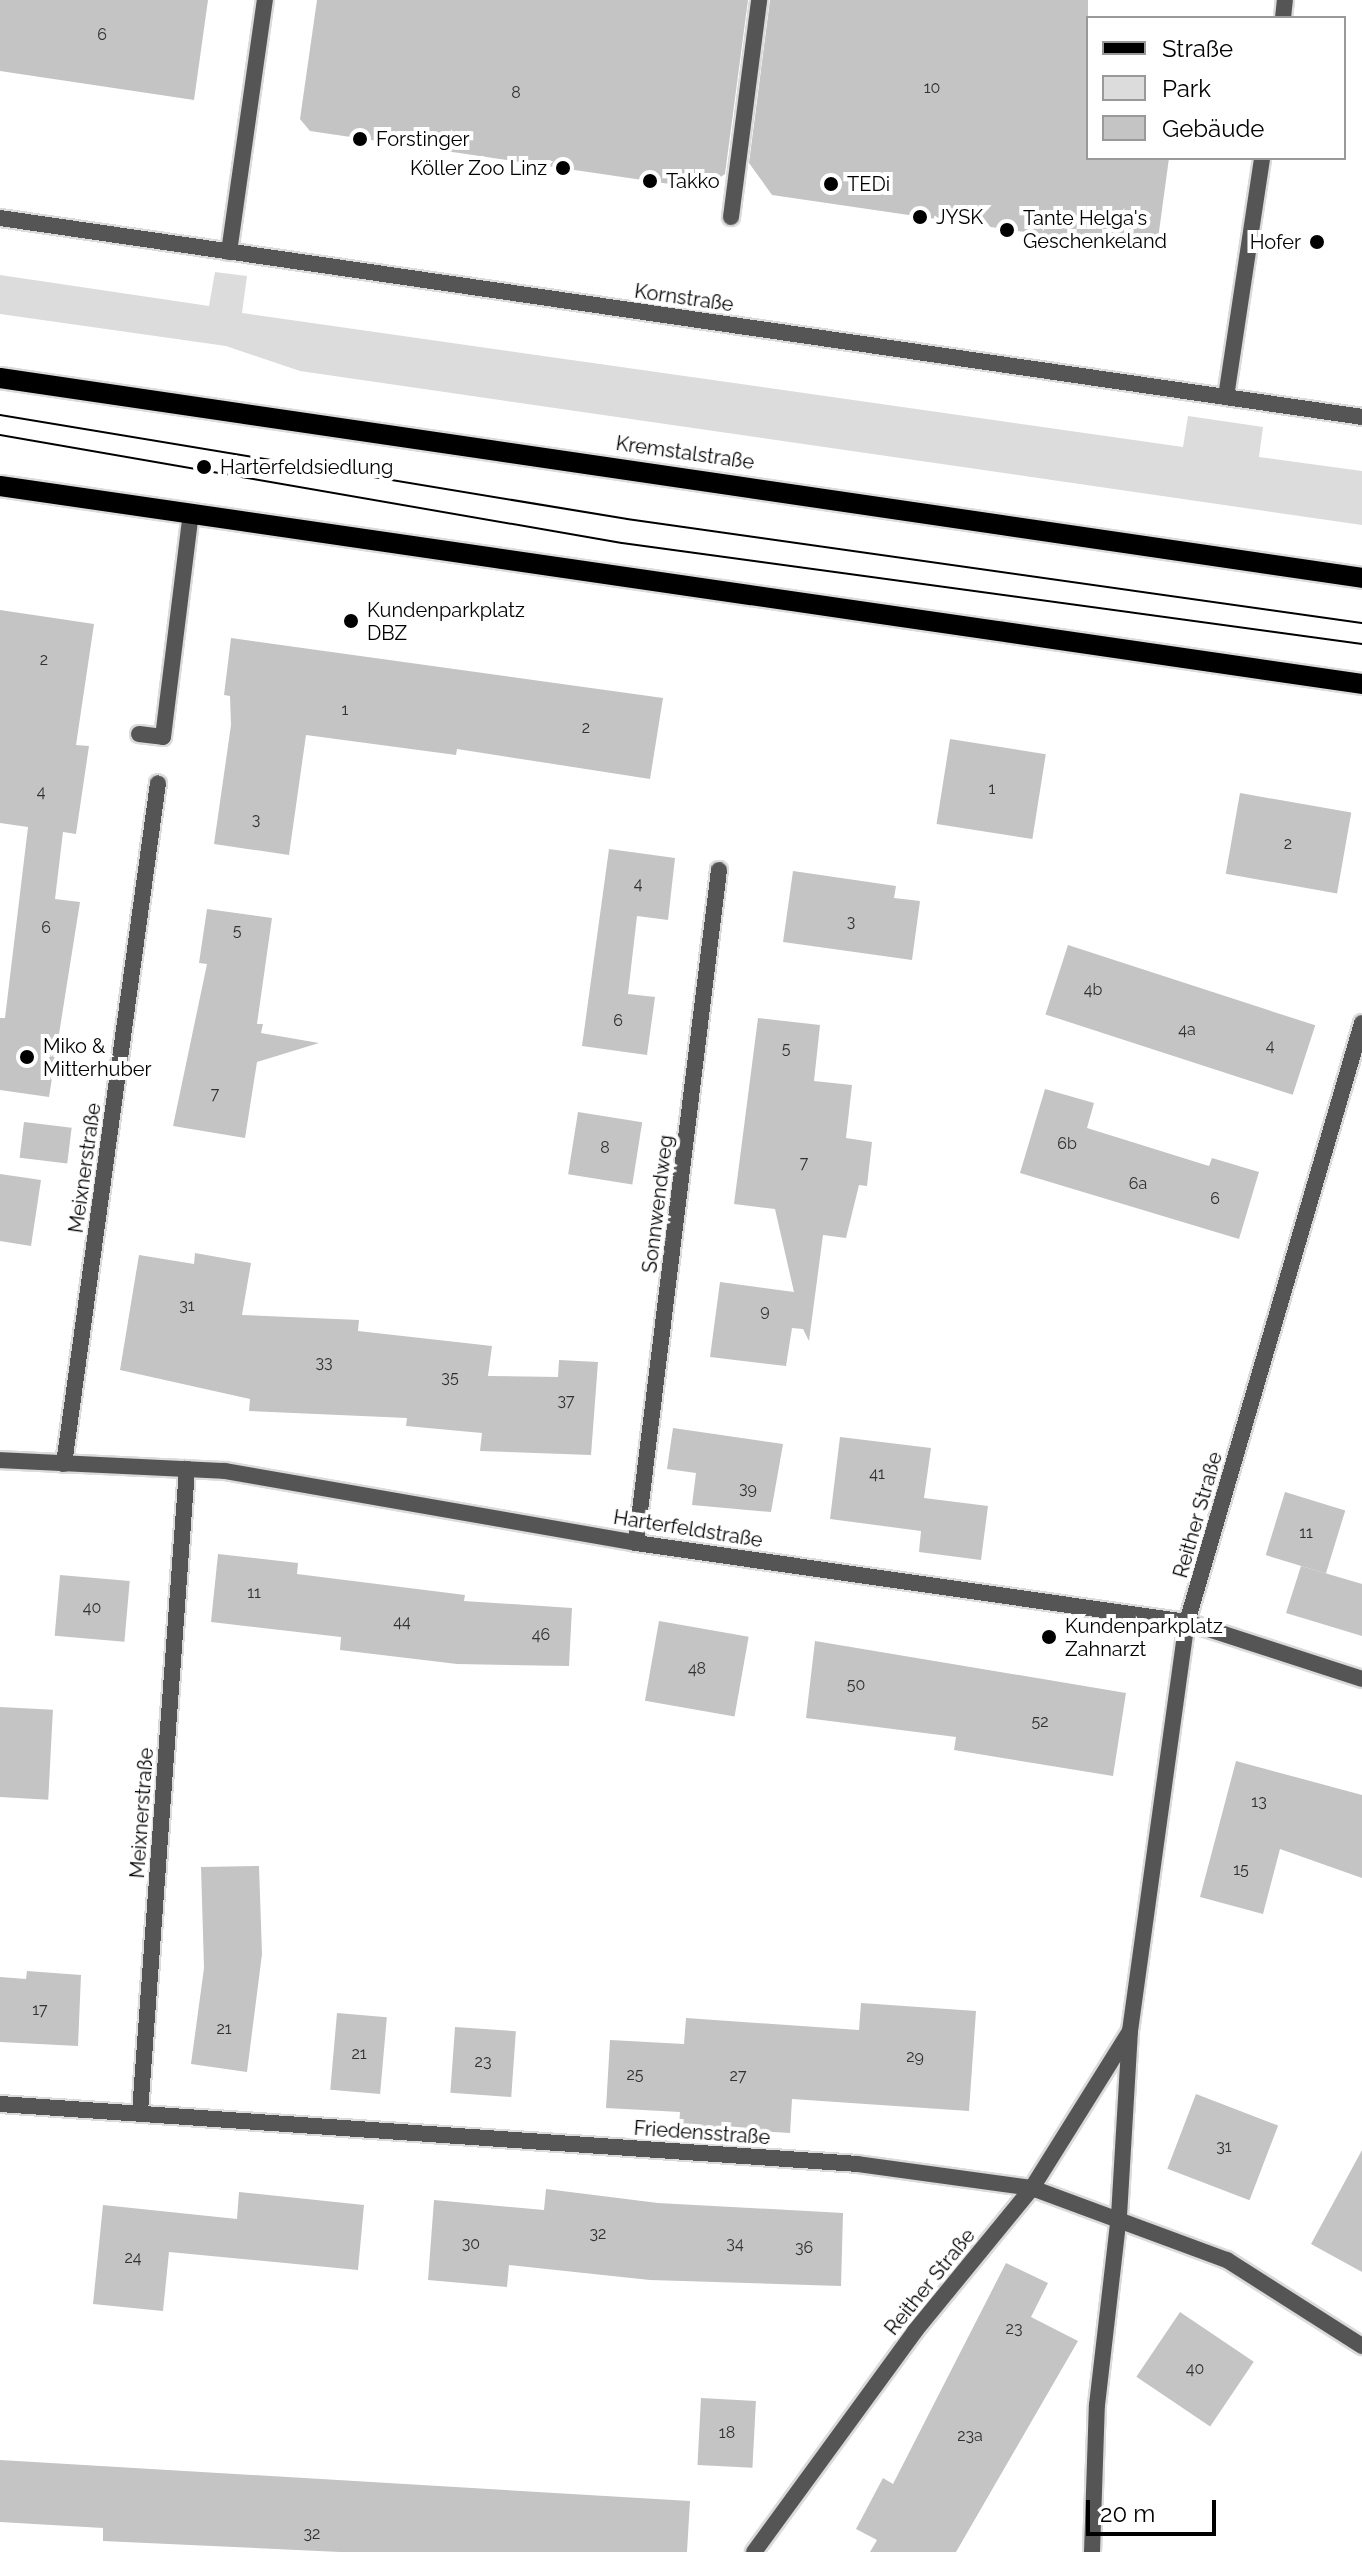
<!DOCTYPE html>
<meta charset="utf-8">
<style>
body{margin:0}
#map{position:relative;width:1362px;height:2552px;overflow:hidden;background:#fff;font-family:Raleway,sans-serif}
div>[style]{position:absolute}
.green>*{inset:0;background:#dcdcdc}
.building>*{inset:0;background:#c4c4c4;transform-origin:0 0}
.roads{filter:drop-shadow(2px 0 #dbdbdb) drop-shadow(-2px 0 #dbdbdb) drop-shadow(0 2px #dbdbdb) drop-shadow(0 -2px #dbdbdb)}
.lane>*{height:16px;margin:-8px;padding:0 8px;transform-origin:8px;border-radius:8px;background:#555}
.street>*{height:16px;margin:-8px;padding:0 8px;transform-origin:8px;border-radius:8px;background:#555}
.primary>*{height:20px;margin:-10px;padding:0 10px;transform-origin:10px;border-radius:10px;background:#000}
.tram>*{height:2px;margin:-1px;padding:0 1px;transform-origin:1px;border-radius:1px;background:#000}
.dots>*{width:22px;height:22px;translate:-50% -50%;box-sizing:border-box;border:4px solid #fff;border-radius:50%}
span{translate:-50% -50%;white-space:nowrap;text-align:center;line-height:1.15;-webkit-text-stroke:8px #fff;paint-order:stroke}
.number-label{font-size:16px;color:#313131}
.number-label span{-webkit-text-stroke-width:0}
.poi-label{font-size:20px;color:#000}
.left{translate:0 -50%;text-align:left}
.right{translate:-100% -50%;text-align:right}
.street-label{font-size:20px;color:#000}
.legend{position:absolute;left:1086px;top:16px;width:260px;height:144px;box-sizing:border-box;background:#fff;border:2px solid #999;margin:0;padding:10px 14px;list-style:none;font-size:24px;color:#000}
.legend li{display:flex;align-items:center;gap:16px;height:40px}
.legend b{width:40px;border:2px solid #999}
.scale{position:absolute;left:1086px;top:2500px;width:130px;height:36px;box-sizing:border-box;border:4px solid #000;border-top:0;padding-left:10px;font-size:24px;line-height:28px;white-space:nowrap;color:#000;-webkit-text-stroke:6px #fff;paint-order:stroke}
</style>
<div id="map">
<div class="green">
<div style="clip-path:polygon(215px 272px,247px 276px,242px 313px,1183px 447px,1188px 416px,1263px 427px,1259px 457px,1362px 471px,1362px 525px,300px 371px,226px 346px,0 314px,0 275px,209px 306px)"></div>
</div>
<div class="building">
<div style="clip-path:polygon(0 0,208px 0,194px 100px,0 71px)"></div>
<div style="clip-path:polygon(317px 0,748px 0,725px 174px,704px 189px,310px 131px,300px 119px)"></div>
<div style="clip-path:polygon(770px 0,1088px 0,1088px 158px,1169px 158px,1158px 239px,1141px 249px,772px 195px,749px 163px)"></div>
<div style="clip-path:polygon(0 610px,94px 624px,76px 745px,89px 746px,76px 834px,63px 832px,55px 899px,80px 902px,49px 1097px,0 1090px,0 1018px,5px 1018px,28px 827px,0 823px)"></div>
<div style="clip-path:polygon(231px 638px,663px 698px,650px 779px,457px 749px,456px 755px,306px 735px,289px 855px,214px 844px,231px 725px,230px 696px,224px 695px)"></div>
<div style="left:950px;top:739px;width:97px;height:86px;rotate:9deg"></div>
<div style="left:1240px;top:793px;width:113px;height:82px;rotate:10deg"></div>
<div style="clip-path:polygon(609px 849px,675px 858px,668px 920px,637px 916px,628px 994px,655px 997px,647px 1055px,582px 1046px)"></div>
<div style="clip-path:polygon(793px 871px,896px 886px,894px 898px,920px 901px,912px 960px,783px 942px)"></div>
<div style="clip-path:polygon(207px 909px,272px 918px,257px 1024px,263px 1024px,261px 1033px,319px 1043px,257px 1062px,245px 1138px,173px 1126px,207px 964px,199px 963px)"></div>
<div style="left:1068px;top:945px;width:260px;height:73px;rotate:18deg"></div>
<div style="clip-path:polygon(758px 1018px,820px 1025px,814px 1081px,852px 1085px,846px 1138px,872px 1142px,867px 1186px,859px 1185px,846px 1238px,823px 1235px,809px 1341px,803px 1329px,792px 1328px,786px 1366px,710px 1357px,720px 1282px,794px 1292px,775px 1209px,734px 1204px)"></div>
<div style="clip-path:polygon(1045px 1089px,1094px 1103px,1087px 1128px,1209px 1166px,1212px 1158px,1259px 1172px,1239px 1239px,1020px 1173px)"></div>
<div style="left:578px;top:1112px;width:65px;height:63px;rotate:9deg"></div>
<div style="left:24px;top:1122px;width:48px;height:36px;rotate:7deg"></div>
<div style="clip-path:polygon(0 1174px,41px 1180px,31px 1246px,0 1241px)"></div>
<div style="clip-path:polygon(195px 1253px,251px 1263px,242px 1315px,359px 1320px,358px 1331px,492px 1346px,488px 1376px,558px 1377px,559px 1360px,598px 1362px,591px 1455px,480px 1451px,482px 1433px,406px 1426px,407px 1418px,249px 1411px,250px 1399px,120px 1370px,139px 1255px,194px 1264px)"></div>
<div style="clip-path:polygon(673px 1428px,783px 1444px,771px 1512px,692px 1505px,696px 1473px,667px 1469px)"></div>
<div style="clip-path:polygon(840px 1437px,931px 1448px,924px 1498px,988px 1506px,981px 1560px,919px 1552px,921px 1531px,830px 1519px)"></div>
<div style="left:1285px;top:1492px;width:63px;height:66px;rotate:17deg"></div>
<div style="clip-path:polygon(218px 1554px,298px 1563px,297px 1574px,465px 1595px,464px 1601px,572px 1608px,569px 1666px,457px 1664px,340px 1650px,341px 1637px,211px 1622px)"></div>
<div style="clip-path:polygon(1301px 1566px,1362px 1584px,1362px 1636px,1286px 1613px)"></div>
<div style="left:60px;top:1575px;width:70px;height:61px;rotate:5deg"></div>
<div style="left:659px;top:1621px;width:91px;height:81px;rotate:10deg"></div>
<div style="clip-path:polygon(815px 1641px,1126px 1693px,1113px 1776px,954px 1750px,956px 1737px,806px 1718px)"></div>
<div style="left:0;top:1707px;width:53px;height:90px;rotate:3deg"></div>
<div style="clip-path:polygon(1236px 1761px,1362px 1795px,1362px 1878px,1280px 1849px,1263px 1914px,1200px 1897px)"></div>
<div style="clip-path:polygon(259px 1866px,262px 1954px,247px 2072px,191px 2064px,204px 1968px,201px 1867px)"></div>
<div style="clip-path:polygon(27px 1971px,81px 1975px,78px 2046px,0 2042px,0 1977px,26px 1979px)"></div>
<div style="clip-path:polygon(861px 2003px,976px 2011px,969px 2111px,792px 2099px,790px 2133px,679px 2126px,680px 2112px,606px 2108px,610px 2040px,684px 2044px,686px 2018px,859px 2030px)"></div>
<div style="left:337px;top:2013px;width:50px;height:77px;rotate:5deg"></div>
<div style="left:455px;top:2027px;width:61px;height:66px;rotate:4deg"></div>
<div style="left:1196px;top:2094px;width:88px;height:80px;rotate:21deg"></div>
<div style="clip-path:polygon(1362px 2150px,1362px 2272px,1311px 2244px)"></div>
<div style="clip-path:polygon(546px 2189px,658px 2203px,843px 2213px,841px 2286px,650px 2280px,509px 2265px,507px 2287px,428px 2280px,434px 2200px,544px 2210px)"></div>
<div style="clip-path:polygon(239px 2192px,364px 2205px,358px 2270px,169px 2252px,163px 2311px,93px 2304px,103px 2205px,237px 2219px)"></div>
<div style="clip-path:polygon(1006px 2263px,1048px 2283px,1031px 2317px,1078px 2341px,956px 2552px,870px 2552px,877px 2540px,856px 2529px,883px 2478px,893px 2484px)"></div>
<div style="left:1180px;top:2312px;width:89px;height:78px;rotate:34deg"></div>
<div style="left:701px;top:2398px;width:55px;height:67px;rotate:3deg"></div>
<div style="clip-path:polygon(0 2460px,690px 2501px,687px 2552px,340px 2552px,103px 2541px,103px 2528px,0 2522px)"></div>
</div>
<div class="roads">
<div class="lane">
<div style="left:731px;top:217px;width:219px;rotate:-82.6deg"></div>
<div style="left:139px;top:734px;width:24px;rotate:7deg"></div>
<div style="left:163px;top:737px;width:226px;rotate:-82.9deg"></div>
</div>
<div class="street">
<div style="left:1283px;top:18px;width:18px;rotate:-84deg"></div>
<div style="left:0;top:218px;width:1376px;rotate:8.31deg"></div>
<div style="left:229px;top:252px;width:255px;rotate:-81.9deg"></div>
<div style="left:1226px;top:397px;width:242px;rotate:-81.4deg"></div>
<div style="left:0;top:1460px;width:225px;rotate:2.8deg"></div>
<div style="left:225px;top:1471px;width:417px;rotate:9.9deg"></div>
<div style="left:636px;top:1543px;width:557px;rotate:8.16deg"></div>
<div style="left:1187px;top:1622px;width:184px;rotate:18deg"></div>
<div style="left:64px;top:1464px;width:687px;rotate:-82.14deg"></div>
<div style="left:636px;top:1543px;width:678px;rotate:-82.97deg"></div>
<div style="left:0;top:2104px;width:859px;rotate:4deg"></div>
<div style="left:857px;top:2164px;width:177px;rotate:7.8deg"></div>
<div style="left:1032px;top:2188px;width:208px;rotate:20.3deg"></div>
<div style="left:1227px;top:2260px;width:160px;rotate:32.5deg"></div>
<div style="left:140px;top:2112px;width:645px;rotate:-85.82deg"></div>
<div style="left:754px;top:2552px;width:273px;rotate:-53.9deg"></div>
<div style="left:915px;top:2331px;width:185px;rotate:-50.7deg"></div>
<div style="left:1032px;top:2188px;width:183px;rotate:-58deg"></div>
<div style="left:1092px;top:2552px;width:147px;rotate:-88.1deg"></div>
<div style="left:1097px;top:2405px;width:190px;rotate:-83.4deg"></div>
<div style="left:1119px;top:2216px;width:185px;rotate:-86.6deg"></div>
<div style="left:1130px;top:2031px;width:413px;rotate:-82.1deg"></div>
<div style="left:1187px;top:1622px;width:624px;rotate:-73.71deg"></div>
</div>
<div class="primary">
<div style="left:0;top:378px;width:1377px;rotate:8.35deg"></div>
<div style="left:0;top:486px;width:1376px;rotate:8.27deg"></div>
</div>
</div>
<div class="tram">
<div style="left:0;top:415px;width:636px;rotate:9.42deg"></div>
<div style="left:627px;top:519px;width:742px;rotate:8.05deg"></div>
<div style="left:0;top:435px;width:631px;rotate:9.85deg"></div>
<div style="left:622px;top:543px;width:747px;rotate:7.77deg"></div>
</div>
<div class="dots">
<div style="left:360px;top:139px;background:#000"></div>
<div style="left:563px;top:168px;background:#000"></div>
<div style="left:650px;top:181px;background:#000"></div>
<div style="left:831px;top:184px;background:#000"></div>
<div style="left:920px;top:217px;background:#000"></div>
<div style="left:1007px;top:230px;background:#000"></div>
<div style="left:1317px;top:242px;background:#000"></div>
<div style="left:204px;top:467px;background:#000"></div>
<div style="left:351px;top:621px;background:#000"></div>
<div style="left:27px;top:1057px;background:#000"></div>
<div style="left:1049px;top:1637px;background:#000"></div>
</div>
<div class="number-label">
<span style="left:102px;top:35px">6</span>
<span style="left:932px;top:88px">10</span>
<span style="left:516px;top:93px">8</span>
<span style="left:44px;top:660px">2</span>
<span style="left:345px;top:710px">1</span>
<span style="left:586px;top:728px">2</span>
<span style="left:992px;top:789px">1</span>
<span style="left:41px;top:792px">4</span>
<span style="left:256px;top:820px">3</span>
<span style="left:1288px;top:844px">2</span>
<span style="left:638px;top:884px">4</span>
<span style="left:851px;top:922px">3</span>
<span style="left:46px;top:928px">6</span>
<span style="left:237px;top:931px">5</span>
<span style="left:1093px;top:990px">4b</span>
<span style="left:618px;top:1021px">6</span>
<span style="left:1187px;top:1030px">4a</span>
<span style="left:1270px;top:1046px">4</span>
<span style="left:786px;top:1049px">5</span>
<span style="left:215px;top:1094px">7</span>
<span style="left:1067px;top:1144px">6b</span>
<span style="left:605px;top:1148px">8</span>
<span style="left:804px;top:1163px">7</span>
<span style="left:1138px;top:1184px">6a</span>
<span style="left:1215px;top:1199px">6</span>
<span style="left:187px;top:1306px">31</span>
<span style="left:765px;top:1311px">9</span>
<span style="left:324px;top:1363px">33</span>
<span style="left:450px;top:1378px">35</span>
<span style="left:566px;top:1401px">37</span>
<span style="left:877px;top:1474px">41</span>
<span style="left:748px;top:1489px">39</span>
<span style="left:1306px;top:1533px">11</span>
<span style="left:254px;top:1593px">11</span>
<span style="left:92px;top:1608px">40</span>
<span style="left:402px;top:1622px">44</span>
<span style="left:541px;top:1635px">46</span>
<span style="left:697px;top:1669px">48</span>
<span style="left:856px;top:1685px">50</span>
<span style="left:1040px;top:1722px">52</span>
<span style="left:1259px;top:1802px">13</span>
<span style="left:1241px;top:1870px">15</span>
<span style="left:40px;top:2010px">17</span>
<span style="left:224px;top:2029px">21</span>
<span style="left:359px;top:2054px">21</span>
<span style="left:915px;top:2057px">29</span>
<span style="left:483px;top:2062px">23</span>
<span style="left:635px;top:2075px">25</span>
<span style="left:738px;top:2076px">27</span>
<span style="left:1224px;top:2147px">31</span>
<span style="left:598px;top:2234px">32</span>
<span style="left:471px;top:2244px">30</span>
<span style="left:735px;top:2244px">34</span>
<span style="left:804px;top:2248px">36</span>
<span style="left:133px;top:2258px">24</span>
<span style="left:1014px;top:2329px">23</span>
<span style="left:1195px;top:2369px">40</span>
<span style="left:727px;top:2433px">18</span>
<span style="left:970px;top:2436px">23a</span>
<span style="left:312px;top:2534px">32</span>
</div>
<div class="poi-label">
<span class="left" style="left:376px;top:139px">Forstinger</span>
<span class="right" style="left:547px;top:168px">Köller Zoo Linz</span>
<span class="left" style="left:666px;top:181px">Takko</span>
<span class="left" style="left:847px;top:184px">TEDi</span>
<span class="left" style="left:936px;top:217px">JYSK</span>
<span class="left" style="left:1023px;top:230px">Tante Helga's<br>Geschenkeland</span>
<span class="right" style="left:1301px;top:242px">Hofer</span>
<span class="left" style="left:220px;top:467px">Harterfeldsiedlung</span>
<span class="left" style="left:367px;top:622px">Kundenparkplatz<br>DBZ</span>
<span class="left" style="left:43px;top:1058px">Miko &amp;<br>Mitterhuber</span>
<span class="left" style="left:1065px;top:1638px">Kundenparkplatz<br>Zahnarzt</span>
</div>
<div class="street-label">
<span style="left:684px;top:298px;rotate:8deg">Kornstraße</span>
<span style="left:685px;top:453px;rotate:8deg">Kremstalstraße</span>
<span style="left:85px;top:1168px;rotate:-82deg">Meixnerstraße</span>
<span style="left:658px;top:1204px;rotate:-83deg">Sonnwendweg</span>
<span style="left:1198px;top:1515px;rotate:-74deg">Reither Straße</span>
<span style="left:688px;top:1529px;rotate:9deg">Harterfeldstraße</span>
<span style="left:142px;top:1813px;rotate:-86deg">Meixnerstraße</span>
<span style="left:702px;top:2133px;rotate:4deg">Friedensstraße</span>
<span style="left:930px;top:2282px;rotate:-51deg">Reither Straße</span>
</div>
<ul class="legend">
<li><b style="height:10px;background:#000"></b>Straße</li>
<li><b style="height:22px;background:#dcdcdc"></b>Park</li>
<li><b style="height:22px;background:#c4c4c4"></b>Gebäude</li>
</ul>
<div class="scale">20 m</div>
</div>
